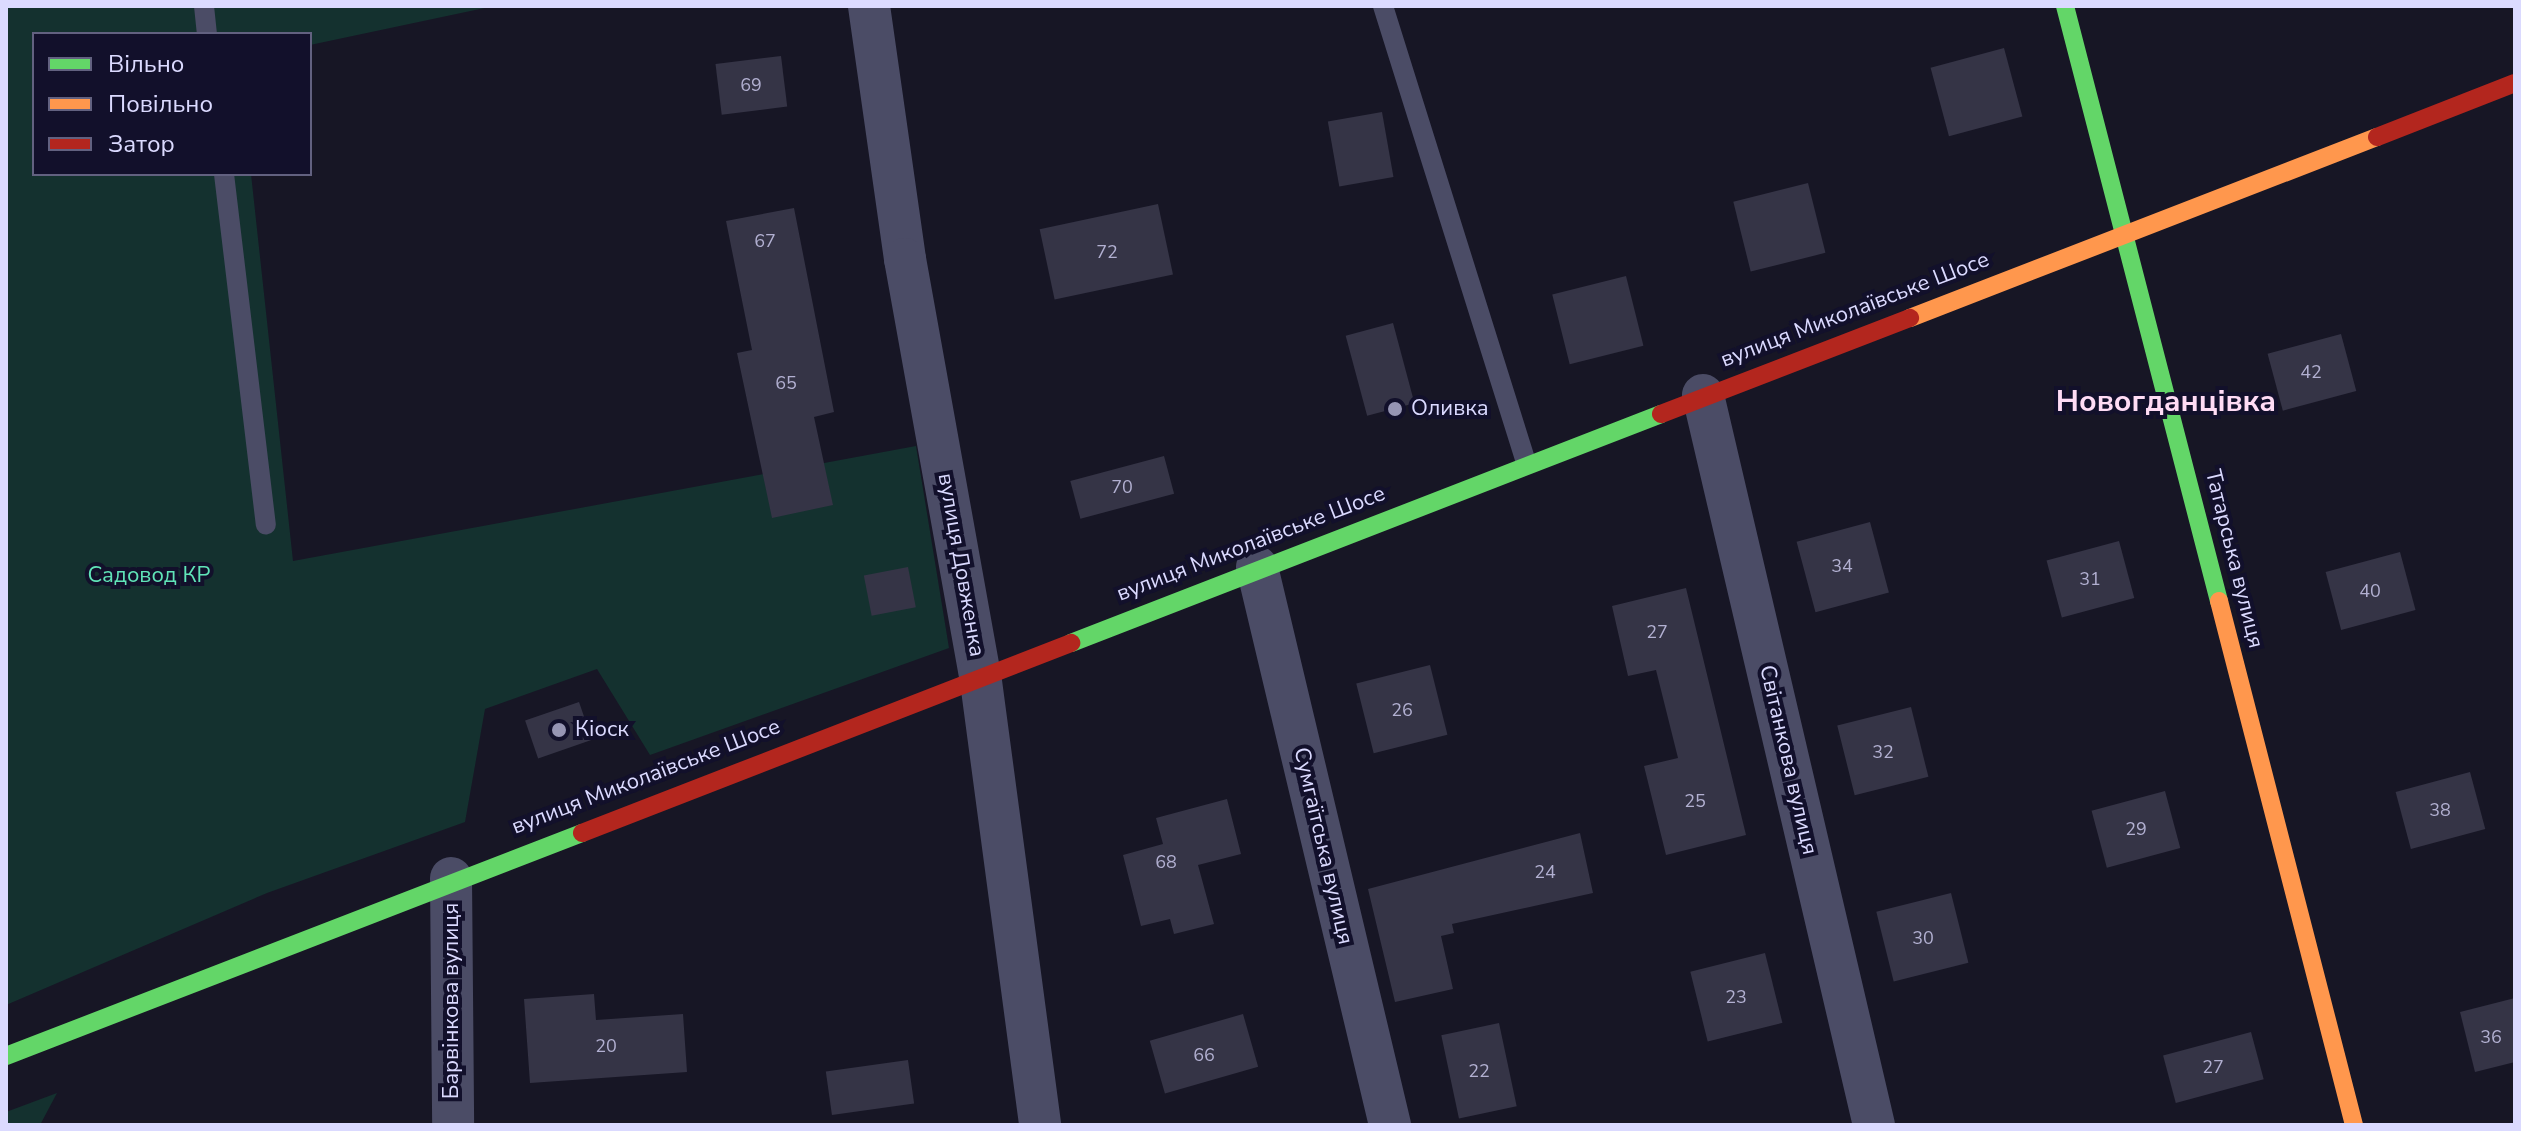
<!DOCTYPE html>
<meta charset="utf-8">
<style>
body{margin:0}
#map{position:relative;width:2521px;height:1131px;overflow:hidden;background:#171625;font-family:"Nunito Sans",sans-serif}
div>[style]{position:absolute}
.green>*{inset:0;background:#14312f}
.building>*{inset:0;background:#353446;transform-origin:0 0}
.lane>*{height:20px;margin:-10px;padding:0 10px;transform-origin:10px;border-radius:10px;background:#4b4c66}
.street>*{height:42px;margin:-21px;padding:0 21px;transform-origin:21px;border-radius:21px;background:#4b4c66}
.fast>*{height:18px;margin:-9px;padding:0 9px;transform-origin:9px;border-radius:9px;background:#63d668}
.slow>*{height:18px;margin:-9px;padding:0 9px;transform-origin:9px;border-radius:9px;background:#ff974d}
.jam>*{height:18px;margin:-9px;padding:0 9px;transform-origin:9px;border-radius:9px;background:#b3261e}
.dots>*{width:22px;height:22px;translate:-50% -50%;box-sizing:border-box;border:4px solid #12102b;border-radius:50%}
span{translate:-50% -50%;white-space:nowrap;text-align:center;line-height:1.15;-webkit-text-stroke:8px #12102b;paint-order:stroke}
.number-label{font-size:18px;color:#b2b0d1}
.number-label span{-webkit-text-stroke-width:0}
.street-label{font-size:22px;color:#dbdaff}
.poi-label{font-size:22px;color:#dbdaff}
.left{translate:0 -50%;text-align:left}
.park-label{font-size:22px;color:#60e4b8}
.district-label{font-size:30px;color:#ffdcf5;font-weight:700}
.frame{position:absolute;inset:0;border:8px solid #dbdaff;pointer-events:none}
.legend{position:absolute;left:32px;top:32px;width:280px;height:144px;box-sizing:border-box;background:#12102b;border:2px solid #626180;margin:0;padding:10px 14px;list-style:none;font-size:24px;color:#dbdaff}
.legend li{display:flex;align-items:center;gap:16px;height:40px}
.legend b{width:40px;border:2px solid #626180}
</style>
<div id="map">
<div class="green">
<div style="clip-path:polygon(6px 6px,494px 6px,310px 45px,310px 34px,34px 34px,34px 174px,251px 174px,293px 561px,916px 446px,949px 648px,650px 755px,597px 669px,485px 709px,465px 822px,267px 893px,6px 1005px)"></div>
<div style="clip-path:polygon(57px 1093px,40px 1125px,6px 1125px,6px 1112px)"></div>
</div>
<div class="building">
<div style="left:2004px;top:48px;width:71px;height:76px;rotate:75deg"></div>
<div style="left:781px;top:56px;width:51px;height:66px;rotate:83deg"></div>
<div style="left:1382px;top:112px;width:66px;height:55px;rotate:80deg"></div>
<div style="left:1808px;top:183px;width:72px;height:77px;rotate:76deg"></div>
<div style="left:1158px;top:204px;width:72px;height:121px;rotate:78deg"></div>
<div style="clip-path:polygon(794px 208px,834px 412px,814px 417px,833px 505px,772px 518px,737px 353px,752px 350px,726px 221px)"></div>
<div style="left:1626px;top:276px;width:72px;height:76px;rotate:76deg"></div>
<div style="left:1393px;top:323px;width:83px;height:49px;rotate:75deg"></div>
<div style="left:2341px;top:334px;width:59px;height:76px;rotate:75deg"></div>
<div style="left:1164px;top:456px;width:39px;height:97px;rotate:75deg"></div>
<div style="left:1870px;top:522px;width:73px;height:76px;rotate:75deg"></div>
<div style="left:2119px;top:541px;width:59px;height:75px;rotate:75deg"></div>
<div style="left:2400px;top:552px;width:60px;height:77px;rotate:75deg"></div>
<div style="left:908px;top:567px;width:41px;height:45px;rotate:79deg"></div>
<div style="clip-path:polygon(1686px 588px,1746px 835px,1666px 855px,1644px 766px,1678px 758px,1656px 670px,1628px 676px,1612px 606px)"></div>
<div style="left:1430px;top:665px;width:72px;height:76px;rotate:76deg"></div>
<div style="left:579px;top:702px;width:40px;height:57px;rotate:71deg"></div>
<div style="left:1911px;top:707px;width:72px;height:76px;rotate:76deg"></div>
<div style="left:2470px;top:772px;width:59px;height:77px;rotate:75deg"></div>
<div style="left:2165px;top:791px;width:59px;height:76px;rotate:75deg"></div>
<div style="clip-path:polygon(1227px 799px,1241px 854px,1198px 865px,1214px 924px,1174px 934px,1170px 919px,1141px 926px,1123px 855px,1163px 844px,1156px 818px)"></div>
<div style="clip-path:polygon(1580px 833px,1593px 893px,1452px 924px,1454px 933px,1441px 936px,1453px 989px,1395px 1002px,1368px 889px)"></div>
<div style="left:1951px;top:893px;width:72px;height:77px;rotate:76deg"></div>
<div style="left:1765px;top:953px;width:72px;height:77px;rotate:76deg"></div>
<div style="clip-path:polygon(594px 994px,596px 1020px,683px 1014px,687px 1072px,530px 1083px,524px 999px)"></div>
<div style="clip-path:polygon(2515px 998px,2515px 1062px,2475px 1072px,2460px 1012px)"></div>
<div style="left:1243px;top:1014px;width:55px;height:97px;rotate:74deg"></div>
<div style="left:1499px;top:1023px;width:85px;height:59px;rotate:78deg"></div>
<div style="left:2251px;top:1032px;width:49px;height:91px;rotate:75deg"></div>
<div style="left:908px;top:1060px;width:44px;height:83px;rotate:82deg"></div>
</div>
<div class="lane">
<div style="left:204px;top:6px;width:28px;rotate:84deg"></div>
<div style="left:1383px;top:6px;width:479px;rotate:72.6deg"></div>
<div style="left:224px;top:174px;width:353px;rotate:83.2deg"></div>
</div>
<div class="street">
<div style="left:869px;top:6px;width:256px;rotate:81.9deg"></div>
<div style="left:905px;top:259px;width:422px;rotate:79.8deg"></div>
<div style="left:980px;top:674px;width:455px;rotate:82.4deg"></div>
<div style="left:1703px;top:395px;width:750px;rotate:76.82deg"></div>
<div style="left:1257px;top:567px;width:574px;rotate:76.59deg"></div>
<div style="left:451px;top:878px;width:247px;rotate:89.5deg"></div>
</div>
<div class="fast">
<div style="left:2065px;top:6px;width:615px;rotate:75.49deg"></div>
<div style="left:1071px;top:643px;width:633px;rotate:-21.21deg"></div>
<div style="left:6px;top:1056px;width:618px;rotate:-21.16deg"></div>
</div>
<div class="slow">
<div style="left:1910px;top:318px;width:501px;rotate:-21.19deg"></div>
<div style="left:2219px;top:601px;width:541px;rotate:75.55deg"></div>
</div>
<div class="jam">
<div style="left:2377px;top:137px;width:148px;rotate:-21.4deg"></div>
<div style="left:1661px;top:414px;width:267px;rotate:-21.1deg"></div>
<div style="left:582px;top:833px;width:525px;rotate:-21.23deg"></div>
</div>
<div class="dots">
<div style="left:1395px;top:409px;background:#9695b3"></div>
<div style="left:559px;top:730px;background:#9695b3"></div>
</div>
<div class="number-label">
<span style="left:751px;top:85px">69</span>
<span style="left:765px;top:241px">67</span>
<span style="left:1107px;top:252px">72</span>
<span style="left:2311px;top:372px">42</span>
<span style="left:786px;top:383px">65</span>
<span style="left:1122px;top:487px">70</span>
<span style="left:1842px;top:566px">34</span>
<span style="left:2090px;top:579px">31</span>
<span style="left:2370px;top:591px">40</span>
<span style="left:1657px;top:632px">27</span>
<span style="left:1402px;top:710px">26</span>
<span style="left:1883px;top:752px">32</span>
<span style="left:1695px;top:801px">25</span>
<span style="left:2440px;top:810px">38</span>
<span style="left:2136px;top:829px">29</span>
<span style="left:1166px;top:862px">68</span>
<span style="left:1545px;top:872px">24</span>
<span style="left:1923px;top:938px">30</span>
<span style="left:1736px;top:997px">23</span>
<span style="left:2491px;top:1037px">36</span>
<span style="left:606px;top:1046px">20</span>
<span style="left:1204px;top:1055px">66</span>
<span style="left:2213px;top:1067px">27</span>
<span style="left:1479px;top:1071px">22</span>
</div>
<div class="street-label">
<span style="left:1855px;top:310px;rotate:-21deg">вулиця Миколаївське Шосе</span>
<span style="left:1251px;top:544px;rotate:-21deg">вулиця Миколаївське Шосе</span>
<span style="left:2234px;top:559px;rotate:76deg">Татарська вулиця</span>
<span style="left:961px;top:565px;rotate:80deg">вулиця Довженка</span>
<span style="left:1788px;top:760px;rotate:77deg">Світанкова вулиця</span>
<span style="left:646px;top:777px;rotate:-21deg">вулиця Миколаївське Шосе</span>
<span style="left:1323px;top:846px;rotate:77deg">Сумгаїтська вулиця</span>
<span style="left:452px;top:1001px;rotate:-90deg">Барвінкова вулиця</span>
</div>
<div class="poi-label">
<span class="left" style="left:1411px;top:409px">Оливка</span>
<span class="left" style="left:575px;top:730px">Кіоск</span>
</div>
<div class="park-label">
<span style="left:149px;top:576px">Садовод КР</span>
</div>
<div class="district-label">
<span style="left:2166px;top:402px">Новогданцівка</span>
</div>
<div class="frame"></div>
<ul class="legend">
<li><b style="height:10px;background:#63d668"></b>Вільно</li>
<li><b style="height:10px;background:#ff974d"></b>Повільно</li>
<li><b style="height:10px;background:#b3261e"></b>Затор</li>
</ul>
</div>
